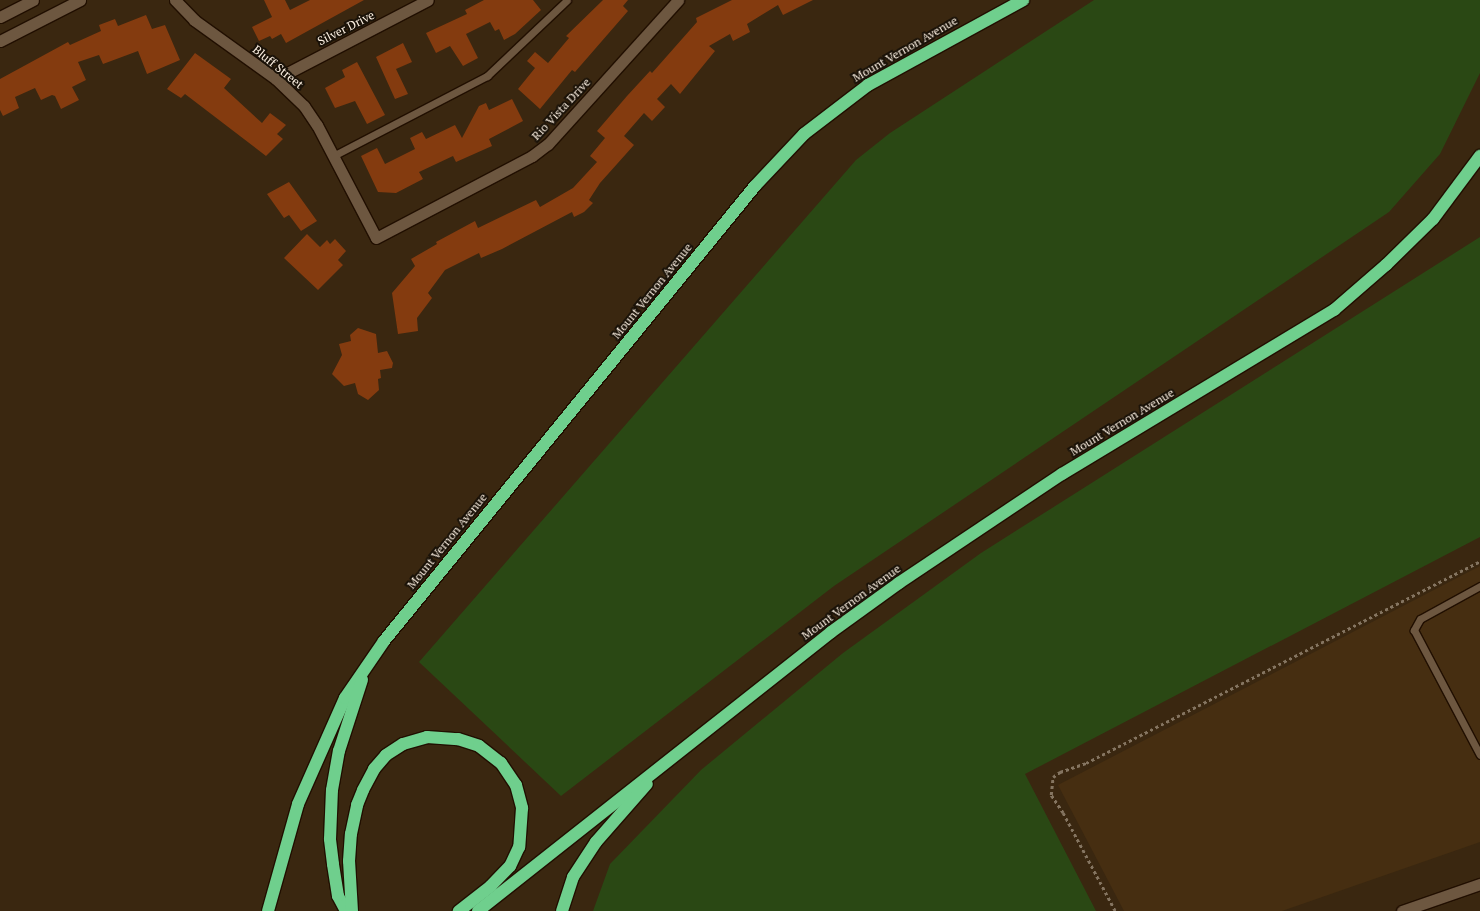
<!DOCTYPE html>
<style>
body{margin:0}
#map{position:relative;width:1480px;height:911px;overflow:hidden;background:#3a2710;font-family:"PT Serif",serif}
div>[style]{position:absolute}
.built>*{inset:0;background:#462e11}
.green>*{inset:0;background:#2a4814}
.building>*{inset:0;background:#843b0f}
.path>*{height:2.5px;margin-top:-1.25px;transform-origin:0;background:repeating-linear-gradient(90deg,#857561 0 3px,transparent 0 6px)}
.roads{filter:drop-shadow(1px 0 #210f00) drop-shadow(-1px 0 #210f00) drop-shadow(0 1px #210f00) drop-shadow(0 -1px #210f00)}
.service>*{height:7px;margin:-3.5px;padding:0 3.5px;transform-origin:3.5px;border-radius:3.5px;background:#6d5740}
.minor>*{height:11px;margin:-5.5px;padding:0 5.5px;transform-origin:5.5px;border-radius:5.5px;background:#6d5740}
.secondary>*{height:11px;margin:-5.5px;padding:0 5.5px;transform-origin:5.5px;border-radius:5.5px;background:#6d5740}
.motorway>*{height:12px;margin:-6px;padding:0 6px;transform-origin:6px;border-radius:6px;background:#6fcf8d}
span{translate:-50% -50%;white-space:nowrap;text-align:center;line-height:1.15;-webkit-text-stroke:4px #1a1208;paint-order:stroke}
.street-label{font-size:12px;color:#fcf0e2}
</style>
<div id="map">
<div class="built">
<div style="clip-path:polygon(1480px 566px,1480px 842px,1282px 911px,1124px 911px,1058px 785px)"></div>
</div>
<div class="green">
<div style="clip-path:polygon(1094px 0,1480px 0,1480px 73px,1440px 154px,1389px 212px,834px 586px,561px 796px,419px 662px,856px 160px,890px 133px)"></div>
<div style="clip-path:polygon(1480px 237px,1480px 537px,1025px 774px,1096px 911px,593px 911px,610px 864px,701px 770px,843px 653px,981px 553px)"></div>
</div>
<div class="building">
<div style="clip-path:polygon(264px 0,285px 0,290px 10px,310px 0,364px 0,286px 43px,281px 34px,272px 39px,270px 36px,259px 41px,252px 27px,272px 17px)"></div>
<div style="clip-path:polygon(484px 0,533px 0,541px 10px,515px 34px,504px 40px,499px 29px,495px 31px,490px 22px,466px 34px,478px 58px,463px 66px,450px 46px,436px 53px,426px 33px,467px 14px,465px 10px)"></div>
<div style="clip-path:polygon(603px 0,628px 0,623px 6px,628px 11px,575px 72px,572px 70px,540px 109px,518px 89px,535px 68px,527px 61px,535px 52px,548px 63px,569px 38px,566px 36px)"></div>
<div style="clip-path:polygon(732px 0,813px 0,783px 15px,778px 5px,747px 24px,750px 32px,733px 41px,730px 34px,709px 46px,715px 51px,680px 94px,671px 84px,657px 99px,665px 107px,652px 121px,644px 113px,624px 136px,634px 145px,600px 183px,589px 200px,593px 203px,584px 212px,574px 217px,572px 212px,502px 249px,481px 258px,479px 253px,445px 270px,428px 293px,432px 298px,417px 318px,418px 331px,398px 334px,392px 293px,415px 266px,411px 259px,437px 244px,436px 242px,475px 221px,478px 228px,536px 200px,540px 207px,573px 188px,597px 162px,590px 156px,605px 138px,597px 131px,627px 96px,650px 71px,652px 73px,697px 22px,696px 18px)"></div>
<div style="clip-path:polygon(146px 15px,152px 29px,165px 25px,180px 60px,147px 74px,138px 51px,103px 64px,99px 55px,78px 62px,86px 80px,72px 87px,79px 100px,61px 109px,55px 96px,52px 95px,41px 100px,35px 88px,15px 97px,19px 108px,3px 116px,0 110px,0 79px,68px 42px,70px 45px,101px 31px,99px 25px,115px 19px,118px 26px)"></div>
<div style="clip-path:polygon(403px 43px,412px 62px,396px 69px,408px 94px,395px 99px,376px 57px)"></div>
<div style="clip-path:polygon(195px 53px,231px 79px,224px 88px,262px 123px,270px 113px,286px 125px,277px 134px,283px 139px,266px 156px,185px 94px,181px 98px,167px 89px)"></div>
<div style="clip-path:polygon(357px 62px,385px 115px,367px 124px,355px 101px,335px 108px,325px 88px,345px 77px,342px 70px)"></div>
<div style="clip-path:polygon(512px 99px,523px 121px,489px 139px,492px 146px,456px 162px,453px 156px,419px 172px,423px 179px,396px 193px,378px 192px,361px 156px,377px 148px,385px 164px,415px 149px,410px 138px,422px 132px,426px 139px,455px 125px,462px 138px,479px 106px,486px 103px,489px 110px)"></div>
<div style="clip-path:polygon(289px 182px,317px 221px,301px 231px,289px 215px,284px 218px,267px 194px)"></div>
<div style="clip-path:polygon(307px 234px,320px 247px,327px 240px,330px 244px,335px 239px,346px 251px,338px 260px,343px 265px,318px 290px,284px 258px)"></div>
<div style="clip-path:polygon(358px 328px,376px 334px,378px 353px,387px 351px,393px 363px,392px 368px,380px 370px,381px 378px,378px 379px,379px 390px,368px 400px,358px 394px,355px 383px,344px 386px,332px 374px,342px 355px,339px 344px,351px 341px,350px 335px)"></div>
</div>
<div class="path">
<div style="left:1115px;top:911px;width:111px;rotate:-118deg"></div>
<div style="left:1063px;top:813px;width:22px;rotate:-124deg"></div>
<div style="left:1051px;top:795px;width:18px;rotate:-84deg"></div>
<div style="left:1053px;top:777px;width:9px;rotate:-36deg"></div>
<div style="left:1060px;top:772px;width:28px;rotate:-19deg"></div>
<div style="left:1086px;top:763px;width:443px;rotate:-27.1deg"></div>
</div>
<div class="roads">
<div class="service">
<div style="left:333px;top:156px;width:174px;rotate:-27.5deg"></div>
<div style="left:487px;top:76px;width:110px;rotate:-43.5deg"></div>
<div style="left:1480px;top:586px;width:68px;rotate:151.2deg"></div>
<div style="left:1420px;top:619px;width:13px;rotate:119deg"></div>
<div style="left:1414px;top:630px;width:141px;rotate:62.2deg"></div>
</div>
<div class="minor">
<div style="left:175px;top:0;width:28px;rotate:46deg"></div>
<div style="left:194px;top:20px;width:101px;rotate:35.7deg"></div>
<div style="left:276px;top:79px;width:39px;rotate:44deg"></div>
<div style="left:304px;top:106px;width:23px;rotate:56deg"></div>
<div style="left:317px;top:125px;width:127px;rotate:62.4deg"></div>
<div style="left:376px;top:238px;width:176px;rotate:-27.7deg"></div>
<div style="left:532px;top:156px;width:20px;rotate:-37deg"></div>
<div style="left:548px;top:144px;width:194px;rotate:-47.9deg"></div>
<div style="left:276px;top:79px;width:171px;rotate:-27.5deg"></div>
</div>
<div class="secondary">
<div style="left:0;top:17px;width:37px;rotate:-27deg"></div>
<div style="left:0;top:41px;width:90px;rotate:-27.1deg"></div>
<div style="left:1402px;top:911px;width:83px;rotate:-19.1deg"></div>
</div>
<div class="motorway">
<div style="left:268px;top:911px;width:111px;rotate:-74.3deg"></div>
<div style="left:298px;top:804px;width:116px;rotate:-66.1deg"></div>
<div style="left:345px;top:698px;width:69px;rotate:-55.6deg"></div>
<div style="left:384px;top:641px;width:587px;rotate:-50.81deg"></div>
<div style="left:755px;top:186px;width:71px;rotate:-46.7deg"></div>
<div style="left:804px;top:134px;width:81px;rotate:-37.4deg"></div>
<div style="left:868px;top:85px;width:177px;rotate:-28.7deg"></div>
<div style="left:346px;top:911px;width:17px;rotate:-118deg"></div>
<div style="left:338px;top:896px;width:32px;rotate:-99deg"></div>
<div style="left:333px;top:864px;width:25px;rotate:-97deg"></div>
<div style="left:330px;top:839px;width:49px;rotate:-87.7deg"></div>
<div style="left:332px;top:790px;width:40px;rotate:-80deg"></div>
<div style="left:339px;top:751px;width:75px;rotate:-72.1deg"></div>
<div style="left:352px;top:911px;width:50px;rotate:-93.4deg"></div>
<div style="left:349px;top:861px;width:27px;rotate:-86deg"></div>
<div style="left:351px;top:834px;width:30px;rotate:-78deg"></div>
<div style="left:357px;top:805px;width:16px;rotate:-68deg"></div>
<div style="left:363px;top:790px;width:24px;rotate:-62deg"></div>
<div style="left:374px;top:769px;width:18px;rotate:-49deg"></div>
<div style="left:386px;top:755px;width:20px;rotate:-33deg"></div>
<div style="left:403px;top:744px;width:25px;rotate:-16deg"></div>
<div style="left:427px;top:737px;width:31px;rotate:4deg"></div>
<div style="left:458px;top:739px;width:22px;rotate:18deg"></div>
<div style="left:479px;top:746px;width:28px;rotate:38deg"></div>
<div style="left:501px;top:763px;width:27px;rotate:56deg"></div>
<div style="left:516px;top:785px;width:24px;rotate:75deg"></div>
<div style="left:522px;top:808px;width:39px;rotate:94deg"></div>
<div style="left:519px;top:847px;width:21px;rotate:115deg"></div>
<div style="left:510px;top:866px;width:28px;rotate:134deg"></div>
<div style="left:491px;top:886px;width:41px;rotate:142deg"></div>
<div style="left:478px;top:911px;width:450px;rotate:-38.3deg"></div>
<div style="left:831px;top:632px;width:84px;rotate:-35.8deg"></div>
<div style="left:899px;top:583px;width:196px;rotate:-33.8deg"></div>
<div style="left:1062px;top:474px;width:318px;rotate:-31.1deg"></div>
<div style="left:1334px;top:310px;width:69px;rotate:-40.9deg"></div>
<div style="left:1386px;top:265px;width:66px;rotate:-44.4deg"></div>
<div style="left:1433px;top:219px;width:79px;rotate:-53.3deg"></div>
<div style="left:562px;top:911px;width:36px;rotate:-72deg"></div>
<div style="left:573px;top:877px;width:42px;rotate:-56.7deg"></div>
<div style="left:596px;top:842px;width:77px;rotate:-48.7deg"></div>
</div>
</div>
<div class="street-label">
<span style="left:346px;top:28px;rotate:-27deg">Silver Drive</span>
<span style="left:905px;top:49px;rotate:-30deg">Mount Vernon Avenue</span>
<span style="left:278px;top:67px;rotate:39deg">Bluff Street</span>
<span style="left:561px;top:109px;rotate:-47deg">Rio Vista Drive</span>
<span style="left:652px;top:291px;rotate:-51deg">Mount Vernon Avenue</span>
<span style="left:1122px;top:422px;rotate:-31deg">Mount Vernon Avenue</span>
<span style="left:447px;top:541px;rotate:-51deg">Mount Vernon Avenue</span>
<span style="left:851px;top:602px;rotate:-36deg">Mount Vernon Avenue</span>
</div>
</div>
